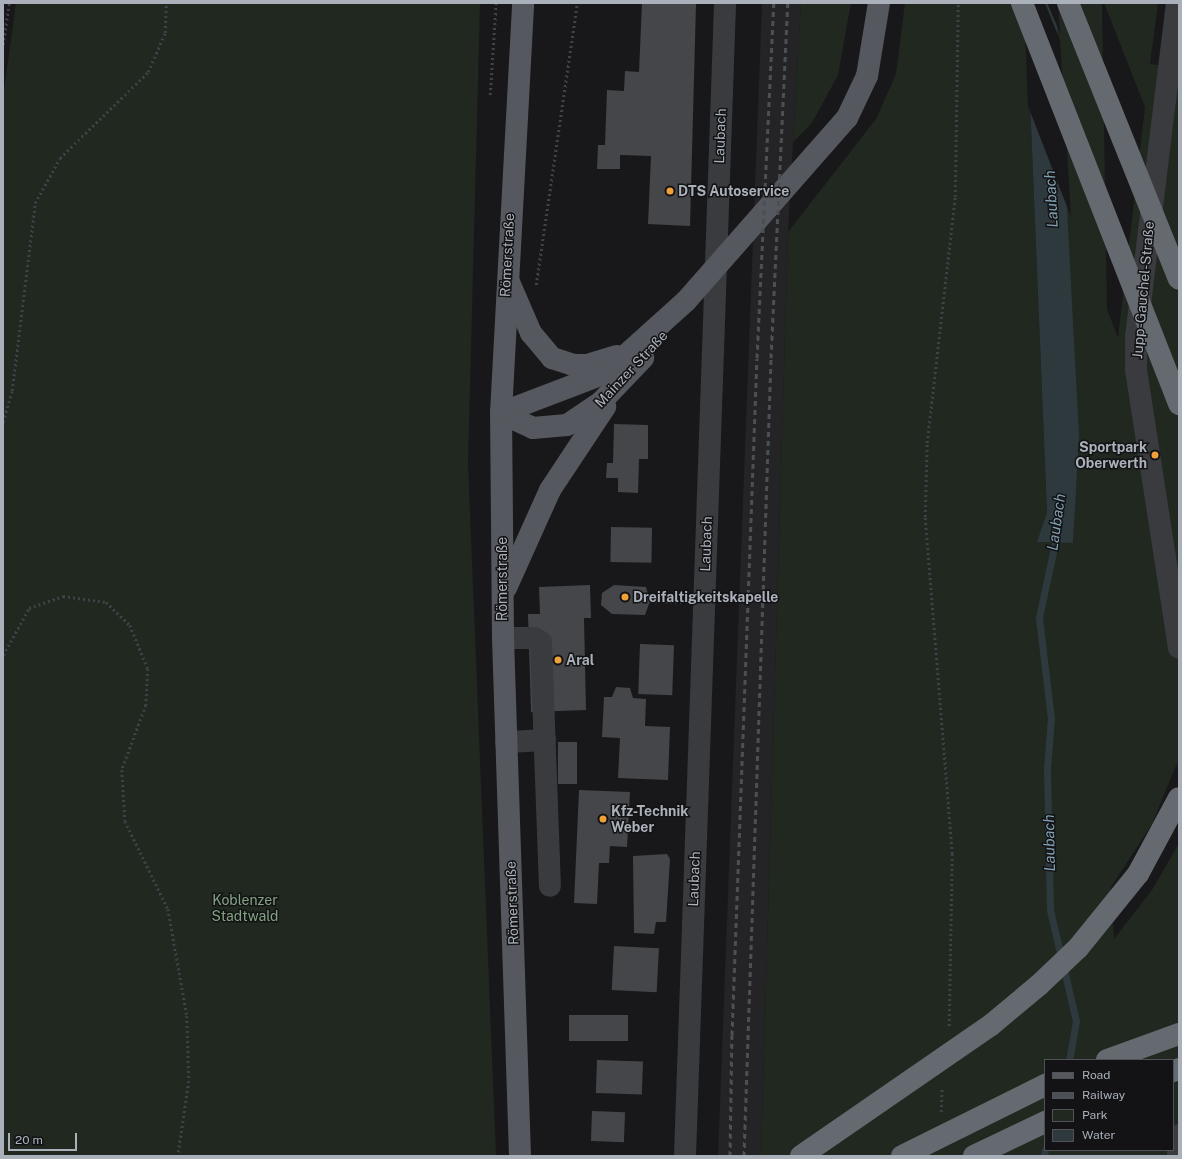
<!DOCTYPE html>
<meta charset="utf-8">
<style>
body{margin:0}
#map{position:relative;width:1182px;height:1159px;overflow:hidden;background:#18181a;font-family:"Public Sans",sans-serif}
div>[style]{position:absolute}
.built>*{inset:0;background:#242427}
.green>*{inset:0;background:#202820}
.water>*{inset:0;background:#2e393e}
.pier>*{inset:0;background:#18181a}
.stream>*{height:7px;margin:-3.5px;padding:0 3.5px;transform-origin:3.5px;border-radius:3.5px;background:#2e393e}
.building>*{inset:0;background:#45464a;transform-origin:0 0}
.path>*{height:2.5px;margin-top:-1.25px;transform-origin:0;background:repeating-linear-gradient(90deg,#3f4246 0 2px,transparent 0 5px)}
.minor>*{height:22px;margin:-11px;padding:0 11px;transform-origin:11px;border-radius:11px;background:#393b3f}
.major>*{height:22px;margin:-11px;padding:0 11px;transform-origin:11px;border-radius:11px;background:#55585e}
.highway>*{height:22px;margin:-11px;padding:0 11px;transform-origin:11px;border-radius:11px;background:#656970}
.rail>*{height:3px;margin-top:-1.5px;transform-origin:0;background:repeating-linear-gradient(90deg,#4c4f54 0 5px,transparent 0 9px)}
.dots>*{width:11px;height:11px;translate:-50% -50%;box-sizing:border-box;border:2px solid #131315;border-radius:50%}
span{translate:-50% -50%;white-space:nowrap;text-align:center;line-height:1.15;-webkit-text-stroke:3px #131315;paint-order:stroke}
.street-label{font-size:14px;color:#abb1ba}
.poi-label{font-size:14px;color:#abb1ba;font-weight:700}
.left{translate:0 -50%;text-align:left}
.right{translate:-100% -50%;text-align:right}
.park-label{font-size:14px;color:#83a482}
.water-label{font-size:15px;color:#82a2b4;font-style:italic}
.frame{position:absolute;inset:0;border:4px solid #abb1ba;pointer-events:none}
.legend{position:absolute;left:1044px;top:1059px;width:130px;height:92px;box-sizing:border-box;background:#131315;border:1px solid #505257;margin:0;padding:5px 7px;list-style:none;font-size:12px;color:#abb1ba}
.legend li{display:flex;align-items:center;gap:8px;height:20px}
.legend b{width:20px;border:1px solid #505257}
.scale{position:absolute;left:8px;top:1133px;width:69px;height:18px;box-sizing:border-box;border:2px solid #abb1ba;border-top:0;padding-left:5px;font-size:12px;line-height:14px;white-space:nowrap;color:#abb1ba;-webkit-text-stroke:3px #131315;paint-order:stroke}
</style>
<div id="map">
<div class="built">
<div style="clip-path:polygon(762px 3px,801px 3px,788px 232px,761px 1156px,718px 1156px)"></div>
</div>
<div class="green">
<div style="clip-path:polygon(16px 3px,480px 3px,468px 463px,496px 1156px,3px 1156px,3px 98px)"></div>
<div style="clip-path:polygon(801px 3px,851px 3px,838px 75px,812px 123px,793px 142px)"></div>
<div style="clip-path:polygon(evenodd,905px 3px,1026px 3px,1047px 513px,1038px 542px,1073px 543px,1074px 524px,1056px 3px,1102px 3px,1107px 309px,1118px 338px,1145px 107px,1104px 3px,1158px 3px,1150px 64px,1179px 68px,1179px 777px,1177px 763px,1152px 824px,1111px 887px,1114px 939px,1152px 890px,1179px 843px,1179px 1156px,761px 1156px,788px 232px,876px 119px,896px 74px,905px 3px,1045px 1060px,1173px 1060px,1173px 1150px,1045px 1150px,1045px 1060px)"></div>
</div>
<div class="water">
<div style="clip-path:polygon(1026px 3px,1056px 3px,1079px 435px,1073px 543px,1037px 542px,1047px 513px)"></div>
</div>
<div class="pier">
<div style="clip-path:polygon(1024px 3px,1045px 3px,1060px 40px,1071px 217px,1028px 106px)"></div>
<div style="clip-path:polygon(1047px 3px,1058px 3px,1060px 33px)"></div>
</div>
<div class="stream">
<div style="left:1057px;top:533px;width:87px;rotate:102deg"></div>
<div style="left:1039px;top:618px;width:101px;rotate:83.2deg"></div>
<div style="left:1051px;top:718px;width:50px;rotate:94.6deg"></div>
<div style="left:1047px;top:768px;width:142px;rotate:88.8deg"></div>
<div style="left:1050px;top:910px;width:114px;rotate:76.8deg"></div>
<div style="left:1076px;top:1021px;width:40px;rotate:100deg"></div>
<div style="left:1044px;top:1156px;width:6px;rotate:-81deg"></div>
</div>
<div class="building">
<div style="clip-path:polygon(642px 3px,696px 4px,690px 226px,648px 224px,651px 156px,620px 155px,620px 169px,597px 169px,598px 145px,605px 145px,607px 90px,624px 91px,625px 71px,639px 72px)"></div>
<div style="clip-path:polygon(614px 424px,648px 425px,648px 459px,639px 459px,638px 493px,618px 492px,618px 478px,606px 478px,607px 463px,613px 463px)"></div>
<div style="left:611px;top:527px;width:41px;height:35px;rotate:1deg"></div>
<div style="clip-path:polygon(590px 585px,591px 618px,584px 618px,586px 710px,531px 712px,528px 614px,540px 614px,539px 587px)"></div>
<div style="clip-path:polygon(614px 585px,646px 587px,650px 601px,645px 615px,612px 614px,601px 605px,602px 593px)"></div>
<div style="left:640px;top:644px;width:34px;height:50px;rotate:2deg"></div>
<div style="clip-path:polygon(616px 687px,630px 688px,633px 698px,646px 699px,645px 726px,670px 727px,668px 780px,618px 778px,620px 738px,602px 737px,604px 697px,612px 697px)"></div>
<div style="left:558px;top:742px;width:19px;height:42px"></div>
<div style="clip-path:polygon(579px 790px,630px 792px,627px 847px,610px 846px,609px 863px,599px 863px,597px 904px,574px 903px)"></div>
<div style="clip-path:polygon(667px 854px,670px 859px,666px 922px,656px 922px,654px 934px,634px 933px,633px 856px)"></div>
<div style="left:614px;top:946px;width:45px;height:44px;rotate:3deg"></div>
<div style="left:628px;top:1015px;width:26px;height:59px;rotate:90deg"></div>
<div style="left:597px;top:1060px;width:46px;height:33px;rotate:2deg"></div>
<div style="left:592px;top:1111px;width:33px;height:30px;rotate:2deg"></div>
</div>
<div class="path">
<div style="left:3px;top:45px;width:42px;rotate:-81.9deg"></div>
<div style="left:490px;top:95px;width:92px;rotate:-86.3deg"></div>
<div style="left:536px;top:285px;width:285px;rotate:-81.7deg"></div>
<div style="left:3px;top:422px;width:32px;rotate:-74deg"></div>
<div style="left:12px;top:391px;width:189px;rotate:-83deg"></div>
<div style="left:35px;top:203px;width:51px;rotate:-60.9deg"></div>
<div style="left:60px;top:158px;width:123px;rotate:-44.3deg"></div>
<div style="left:148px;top:72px;width:43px;rotate:-66.4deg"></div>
<div style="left:165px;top:33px;width:30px;rotate:-88deg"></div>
<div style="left:650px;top:601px;width:31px;rotate:2deg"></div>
<div style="left:3px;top:655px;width:54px;rotate:-61deg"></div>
<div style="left:29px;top:608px;width:36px;rotate:-19deg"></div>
<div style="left:63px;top:596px;width:43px;rotate:7.9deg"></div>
<div style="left:106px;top:602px;width:33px;rotate:44deg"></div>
<div style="left:130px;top:625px;width:48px;rotate:67.8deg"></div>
<div style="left:148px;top:669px;width:36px;rotate:93deg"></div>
<div style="left:146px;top:705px;width:69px;rotate:110.3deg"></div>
<div style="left:122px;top:770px;width:51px;rotate:86.6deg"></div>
<div style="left:125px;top:821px;width:98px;rotate:64deg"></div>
<div style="left:168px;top:909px;width:109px;rotate:79.9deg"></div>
<div style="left:187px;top:1016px;width:65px;rotate:88.2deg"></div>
<div style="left:189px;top:1081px;width:76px;rotate:98.3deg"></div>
<div style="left:949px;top:1026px;width:172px;rotate:-89deg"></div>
<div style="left:952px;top:854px;width:338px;rotate:-94.6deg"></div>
<div style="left:925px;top:517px;width:74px;rotate:-88.5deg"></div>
<div style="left:927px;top:443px;width:248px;rotate:-83.5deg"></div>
<div style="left:955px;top:197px;width:194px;rotate:-89.1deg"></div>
<div style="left:941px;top:1112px;width:25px;rotate:-88deg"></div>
</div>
<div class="minor">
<div style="left:1177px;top:3px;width:337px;rotate:97deg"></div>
<div style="left:1136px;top:337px;width:33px;rotate:90deg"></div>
<div style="left:1136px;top:370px;width:281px;rotate:81.2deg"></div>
<div style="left:503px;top:638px;width:31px"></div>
<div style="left:534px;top:638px;width:8px;rotate:30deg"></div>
<div style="left:541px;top:642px;width:244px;rotate:87.9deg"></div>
<div style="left:506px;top:742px;width:39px;rotate:-3deg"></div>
<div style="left:685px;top:1156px;width:1154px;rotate:-88.01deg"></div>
<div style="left:1178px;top:1156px;width:21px;rotate:-87deg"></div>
</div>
<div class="major">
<div style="left:509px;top:282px;width:56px;rotate:66.7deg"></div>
<div style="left:531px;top:333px;width:33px;rotate:50deg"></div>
<div style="left:552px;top:358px;width:22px;rotate:18deg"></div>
<div style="left:573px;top:365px;width:14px"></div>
<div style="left:587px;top:365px;width:31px;rotate:-17deg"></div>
<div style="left:501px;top:413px;width:112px;rotate:-20.9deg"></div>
<div style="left:606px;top:373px;width:108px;rotate:-42deg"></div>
<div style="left:686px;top:301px;width:244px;rotate:-48.7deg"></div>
<div style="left:847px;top:118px;width:47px;rotate:-64.5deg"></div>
<div style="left:867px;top:76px;width:74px;rotate:-80.7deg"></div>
<div style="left:501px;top:413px;width:35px;rotate:25deg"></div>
<div style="left:533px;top:428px;width:34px;rotate:-5deg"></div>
<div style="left:567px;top:425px;width:41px;rotate:-34.1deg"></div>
<div style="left:601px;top:402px;width:61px;rotate:-46.3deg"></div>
<div style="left:506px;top:588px;width:107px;rotate:-65.8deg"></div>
<div style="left:550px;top:490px;width:100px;rotate:-56.5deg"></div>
<div style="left:520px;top:1156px;width:518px;rotate:-91.88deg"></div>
<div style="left:503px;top:638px;width:225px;rotate:-90.5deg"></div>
<div style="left:501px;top:413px;width:411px;rotate:-86.9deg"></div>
</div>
<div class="highway">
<div style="left:1022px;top:3px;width:431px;rotate:68.6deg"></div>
<div style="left:1068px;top:3px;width:297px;rotate:68.1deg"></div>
<div style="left:1107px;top:1060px;width:77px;rotate:-19.9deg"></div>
<div style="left:1173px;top:1071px;width:6px;rotate:-18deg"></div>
<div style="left:801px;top:1156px;width:231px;rotate:-34.6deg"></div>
<div style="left:991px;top:1025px;width:62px;rotate:-39.8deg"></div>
<div style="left:1039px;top:985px;width:54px;rotate:-43.5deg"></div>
<div style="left:1078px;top:948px;width:95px;rotate:-51deg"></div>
<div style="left:1138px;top:874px;width:86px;rotate:-61.7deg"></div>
<div style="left:902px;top:1156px;width:160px;rotate:-26.4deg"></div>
<div style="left:974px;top:1156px;width:79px;rotate:-25.6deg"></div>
</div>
<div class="rail">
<div style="left:730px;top:1156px;width:121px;rotate:-89.1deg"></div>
<div style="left:732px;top:1035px;width:677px;rotate:-87.89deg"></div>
<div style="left:757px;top:358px;width:355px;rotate:-87.3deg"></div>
<div style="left:744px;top:1156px;width:798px;rotate:-88.06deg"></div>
<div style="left:771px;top:358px;width:355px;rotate:-87.3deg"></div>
</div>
<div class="dots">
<div style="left:670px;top:191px;background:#f0a13a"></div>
<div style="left:1155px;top:455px;background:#f0a13a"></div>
<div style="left:625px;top:597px;background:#f0a13a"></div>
<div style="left:558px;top:660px;background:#f0a13a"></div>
<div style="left:603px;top:819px;background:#f0a13a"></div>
</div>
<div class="street-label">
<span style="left:720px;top:136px;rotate:-88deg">Laubach</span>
<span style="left:507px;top:255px;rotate:-87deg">Römerstraße</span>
<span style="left:1143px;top:290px;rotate:-85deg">Jupp-Gauchel-Straße</span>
<span style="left:631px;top:369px;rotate:-47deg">Mainzer Straße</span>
<span style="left:706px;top:544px;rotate:-88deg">Laubach</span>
<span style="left:502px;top:579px;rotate:-90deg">Römerstraße</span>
<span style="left:694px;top:879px;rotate:-88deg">Laubach</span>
<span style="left:512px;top:903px;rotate:-92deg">Römerstraße</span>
</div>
<div class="poi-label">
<span class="left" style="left:678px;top:191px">DTS Autoservice</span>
<span class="right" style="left:1147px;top:455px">Sportpark<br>Oberwerth</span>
<span class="left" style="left:633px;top:597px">Dreifaltigkeitskapelle</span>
<span class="left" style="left:566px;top:660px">Aral</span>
<span class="left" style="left:611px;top:819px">Kfz-Technik<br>Weber</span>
</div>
<div class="park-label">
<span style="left:245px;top:908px">Koblenzer<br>Stadtwald</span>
</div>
<div class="water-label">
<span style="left:1051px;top:199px;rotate:-93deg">Laubach</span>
<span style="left:1056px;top:522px;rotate:-82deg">Laubach</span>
<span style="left:1049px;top:843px;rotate:-91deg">Laubach</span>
</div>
<div class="frame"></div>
<ul class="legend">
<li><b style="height:5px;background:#55585e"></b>Road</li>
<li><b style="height:5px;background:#4c4f54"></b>Railway</li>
<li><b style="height:11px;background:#202820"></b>Park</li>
<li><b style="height:11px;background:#2e393e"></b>Water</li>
</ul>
<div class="scale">20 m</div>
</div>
